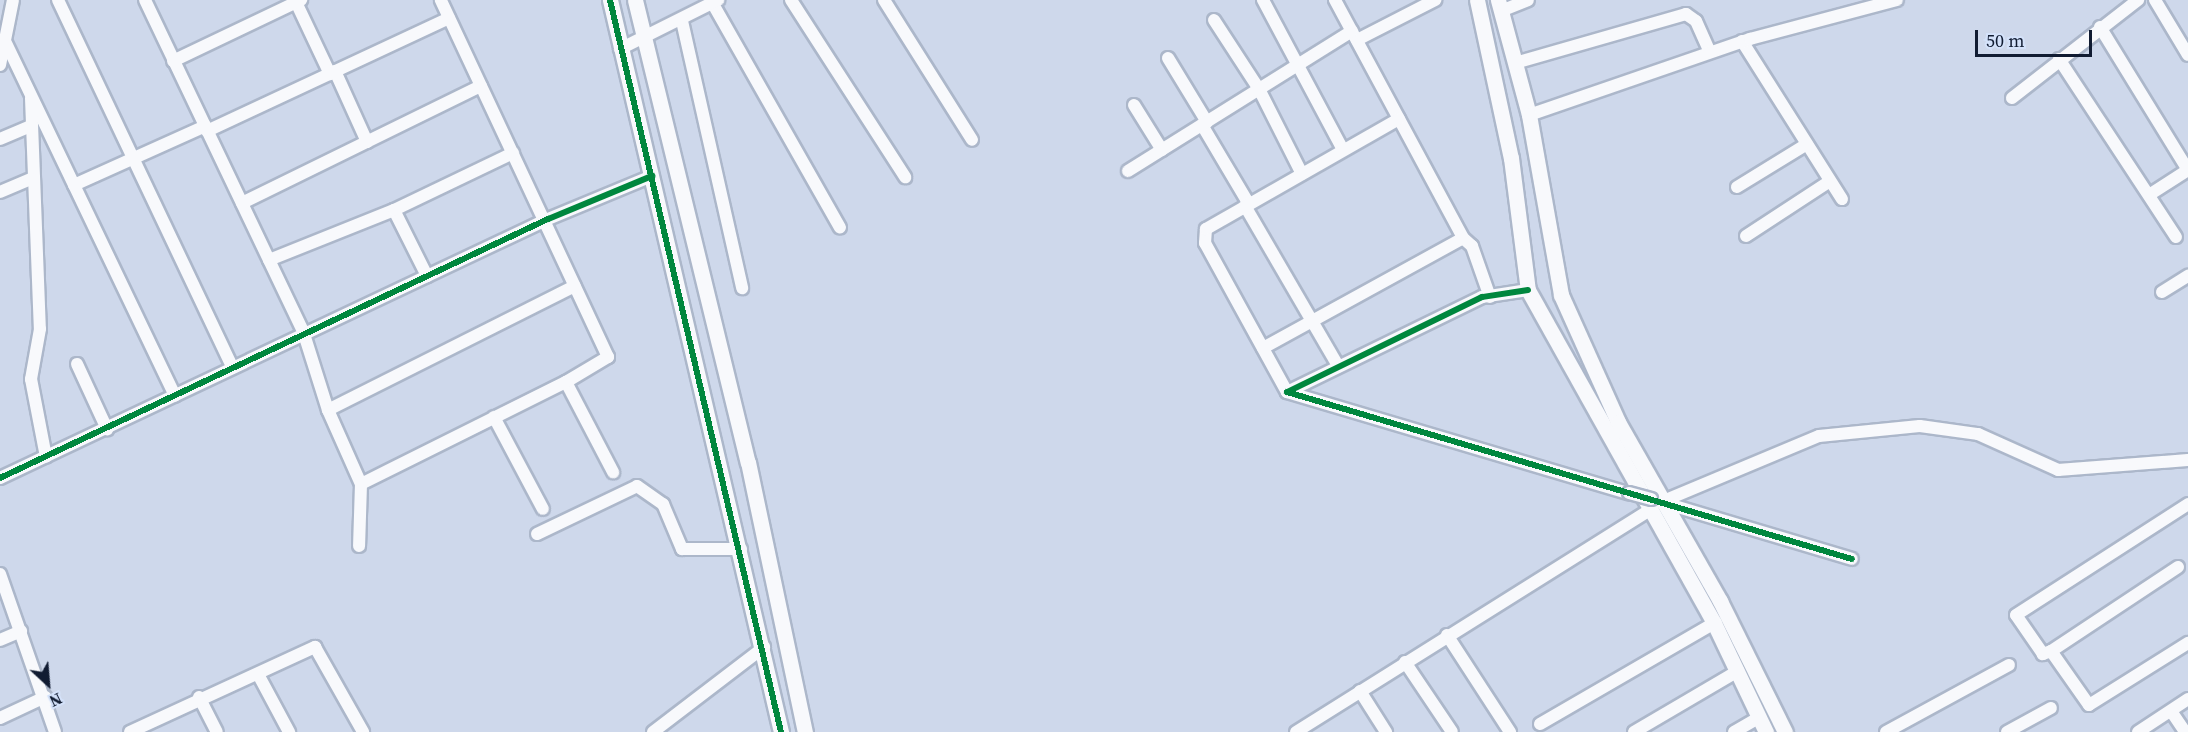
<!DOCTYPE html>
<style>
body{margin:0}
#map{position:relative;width:2188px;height:732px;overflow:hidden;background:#ced8eb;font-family:"Source Serif 4",serif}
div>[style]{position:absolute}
.roads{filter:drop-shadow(2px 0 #acb7ca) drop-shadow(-2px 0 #acb7ca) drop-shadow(0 2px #acb7ca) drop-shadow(0 -2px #acb7ca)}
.minor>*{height:12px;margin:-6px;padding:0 6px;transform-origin:6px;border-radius:6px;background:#f8f9fc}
.tertiary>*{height:15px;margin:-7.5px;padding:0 7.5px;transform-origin:7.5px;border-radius:7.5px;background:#f8f9fc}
.bridges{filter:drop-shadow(2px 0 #acb7ca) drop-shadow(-2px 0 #acb7ca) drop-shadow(0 2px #acb7ca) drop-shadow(0 -2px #acb7ca)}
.minor-bridge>*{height:12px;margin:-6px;padding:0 6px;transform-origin:6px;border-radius:6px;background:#f8f9fc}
.cycleway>*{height:6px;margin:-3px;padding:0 3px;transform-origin:3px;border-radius:3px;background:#00873e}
span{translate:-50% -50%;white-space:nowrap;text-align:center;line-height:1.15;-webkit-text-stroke:5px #d4e2fa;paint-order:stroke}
.north{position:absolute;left:18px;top:654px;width:60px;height:60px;-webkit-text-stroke:4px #d4e2fa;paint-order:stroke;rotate:154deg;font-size:16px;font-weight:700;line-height:24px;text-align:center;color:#111c32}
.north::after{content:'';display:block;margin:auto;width:21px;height:27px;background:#111c32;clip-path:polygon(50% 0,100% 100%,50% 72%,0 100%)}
.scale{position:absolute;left:1975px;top:30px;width:117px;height:27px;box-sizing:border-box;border:3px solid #111c32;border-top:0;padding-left:8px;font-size:18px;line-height:21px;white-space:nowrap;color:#111c32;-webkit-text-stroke:4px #d4e2fa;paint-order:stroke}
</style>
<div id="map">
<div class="roads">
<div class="minor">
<div style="left:58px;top:0;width:407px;rotate:64.6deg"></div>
<div style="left:145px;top:0;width:370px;rotate:64.5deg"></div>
<div style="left:304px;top:334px;width:80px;rotate:72.5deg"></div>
<div style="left:328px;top:410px;width:81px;rotate:66deg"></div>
<div style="left:361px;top:484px;width:62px;rotate:91.8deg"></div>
<div style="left:295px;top:0;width:82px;rotate:64.7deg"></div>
<div style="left:791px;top:0;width:211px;rotate:57.2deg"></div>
<div style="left:884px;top:0;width:165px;rotate:57.8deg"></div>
<div style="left:1263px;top:0;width:170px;rotate:61.9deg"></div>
<div style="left:1335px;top:0;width:270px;rotate:61.7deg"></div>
<div style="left:2155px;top:0;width:64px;rotate:59deg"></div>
<div style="left:713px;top:4px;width:257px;rotate:60.4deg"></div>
<div style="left:1501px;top:11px;width:29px;rotate:-22deg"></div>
<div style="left:1214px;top:20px;width:82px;rotate:56.9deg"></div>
<div style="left:1259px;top:89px;width:95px;rotate:63.2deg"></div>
<div style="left:682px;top:21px;width:274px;rotate:77.3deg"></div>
<div style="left:2100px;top:27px;width:168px;rotate:58.4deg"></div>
<div style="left:1357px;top:40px;width:88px;rotate:-27.1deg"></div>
<div style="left:1742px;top:41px;width:187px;rotate:57.7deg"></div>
<div style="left:6px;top:43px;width:391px;rotate:64.4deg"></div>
<div style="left:620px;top:49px;width:110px;rotate:-26.6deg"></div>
<div style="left:1168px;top:58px;width:75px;rotate:58.6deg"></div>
<div style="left:2059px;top:59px;width:213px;rotate:56.7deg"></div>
<div style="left:173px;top:61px;width:142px;rotate:-25.5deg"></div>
<div style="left:1515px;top:63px;width:178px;rotate:-16deg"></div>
<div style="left:1686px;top:14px;width:12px;rotate:35deg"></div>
<div style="left:1696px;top:21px;width:34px;rotate:66deg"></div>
<div style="left:0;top:65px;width:66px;rotate:-78.7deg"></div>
<div style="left:335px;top:71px;width:78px;rotate:65.7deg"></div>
<div style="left:31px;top:98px;width:231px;rotate:87.8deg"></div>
<div style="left:40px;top:329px;width:51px;rotate:100.2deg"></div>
<div style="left:31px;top:379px;width:79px;rotate:79.1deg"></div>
<div style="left:2012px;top:98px;width:160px;rotate:-37.9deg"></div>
<div style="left:1134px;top:105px;width:53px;rotate:58.1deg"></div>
<div style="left:1529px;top:115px;width:234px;rotate:-19deg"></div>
<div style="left:1750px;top:39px;width:152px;rotate:-14.9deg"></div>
<div style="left:1202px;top:125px;width:92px;rotate:59.3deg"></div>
<div style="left:207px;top:131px;width:267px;rotate:-25deg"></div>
<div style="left:0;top:139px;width:34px;rotate:-23deg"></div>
<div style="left:1128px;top:171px;width:264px;rotate:-32deg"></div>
<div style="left:74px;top:185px;width:144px;rotate:-24.2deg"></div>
<div style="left:1737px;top:187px;width:82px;rotate:-31.6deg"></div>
<div style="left:0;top:192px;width:34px;rotate:-23deg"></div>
<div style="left:2149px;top:195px;width:46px;rotate:-32.7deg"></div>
<div style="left:242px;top:203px;width:266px;rotate:-26.1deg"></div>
<div style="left:1245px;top:206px;width:183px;rotate:59.8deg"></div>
<div style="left:394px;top:210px;width:74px;rotate:63.4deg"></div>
<div style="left:1746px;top:236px;width:100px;rotate:-33.2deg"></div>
<div style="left:269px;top:260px;width:135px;rotate:-21.8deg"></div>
<div style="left:394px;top:210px;width:132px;rotate:-25.6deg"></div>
<div style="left:1528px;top:290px;width:47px;rotate:171.3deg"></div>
<div style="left:1482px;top:297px;width:217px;rotate:154deg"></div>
<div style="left:1287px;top:392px;width:357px;rotate:16.5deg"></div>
<div style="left:2162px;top:292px;width:31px;rotate:-32deg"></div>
<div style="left:1263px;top:348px;width:228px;rotate:-28.8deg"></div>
<div style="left:1463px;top:238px;width:12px;rotate:42deg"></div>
<div style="left:1472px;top:246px;width:54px;rotate:70.6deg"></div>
<div style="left:77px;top:364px;width:72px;rotate:65.2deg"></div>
<div style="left:566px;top:382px;width:102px;rotate:62.4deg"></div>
<div style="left:1287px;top:392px;width:170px;rotate:-118.8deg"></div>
<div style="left:1205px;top:243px;width:14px;rotate:-86deg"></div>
<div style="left:1206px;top:229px;width:222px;rotate:-29.7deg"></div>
<div style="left:328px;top:410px;width:276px;rotate:-26.7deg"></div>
<div style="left:494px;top:417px;width:104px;rotate:62deg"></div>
<div style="left:0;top:478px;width:606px;rotate:-25.3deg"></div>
<div style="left:548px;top:219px;width:113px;rotate:-22.5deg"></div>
<div style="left:361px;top:484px;width:229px;rotate:-26.5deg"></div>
<div style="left:566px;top:382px;width:49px;rotate:-30.8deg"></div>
<div style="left:608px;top:357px;width:394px;rotate:-115.1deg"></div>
<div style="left:1661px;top:502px;width:171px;rotate:-22.7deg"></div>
<div style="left:1819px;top:436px;width:101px;rotate:-5.7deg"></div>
<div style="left:1920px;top:426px;width:59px;rotate:7.9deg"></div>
<div style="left:1978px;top:434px;width:88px;rotate:24.2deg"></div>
<div style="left:2058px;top:470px;width:130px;rotate:-4.4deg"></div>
<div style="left:1661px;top:502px;width:199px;rotate:16.6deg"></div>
<div style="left:537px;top:534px;width:111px;rotate:-25.6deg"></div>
<div style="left:637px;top:486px;width:32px;rotate:35deg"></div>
<div style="left:663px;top:504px;width:49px;rotate:67.1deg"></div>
<div style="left:682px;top:549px;width:59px"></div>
<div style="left:2178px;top:567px;width:152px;rotate:146.5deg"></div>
<div style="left:2051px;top:651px;width:66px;rotate:54.9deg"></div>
<div style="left:2089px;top:705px;width:117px;rotate:-32.1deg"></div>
<div style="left:0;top:574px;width:167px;rotate:70.8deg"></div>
<div style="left:1447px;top:635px;width:116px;rotate:57deg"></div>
<div style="left:0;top:640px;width:23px;rotate:-23deg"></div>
<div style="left:2051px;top:651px;width:9px;rotate:159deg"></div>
<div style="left:2043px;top:654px;width:47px;rotate:-124.7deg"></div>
<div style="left:2016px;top:615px;width:205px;rotate:-32.8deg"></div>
<div style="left:1405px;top:662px;width:84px;rotate:56.1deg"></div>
<div style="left:259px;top:676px;width:64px;rotate:61.8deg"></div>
<div style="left:1360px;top:691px;width:49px;rotate:57.6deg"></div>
<div style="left:199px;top:697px;width:39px;rotate:63deg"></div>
<div style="left:2171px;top:711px;width:25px;rotate:56deg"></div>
<div style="left:0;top:718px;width:50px;rotate:-25deg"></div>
<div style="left:1540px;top:724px;width:201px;rotate:-30.1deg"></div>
<div style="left:130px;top:732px;width:204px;rotate:-24.7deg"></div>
<div style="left:315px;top:647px;width:98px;rotate:60.5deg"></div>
<div style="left:653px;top:732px;width:140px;rotate:-37.4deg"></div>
<div style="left:1296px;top:732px;width:416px;rotate:-32.1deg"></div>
<div style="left:1634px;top:732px;width:121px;rotate:-30.4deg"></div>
<div style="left:1734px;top:732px;width:28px;rotate:-30deg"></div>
<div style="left:1886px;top:732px;width:140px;rotate:-28.6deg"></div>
<div style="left:2007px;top:732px;width:50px;rotate:-28.6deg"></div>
<div style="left:2138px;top:732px;width:60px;rotate:-33.4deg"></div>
</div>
<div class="tertiary">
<div style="left:610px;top:0;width:752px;rotate:76.85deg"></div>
<div style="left:635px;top:0;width:476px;rotate:76.3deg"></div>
<div style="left:748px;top:462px;width:276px;rotate:78.1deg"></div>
<div style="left:1477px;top:0;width:162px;rotate:77.9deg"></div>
<div style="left:1511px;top:158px;width:133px;rotate:82.7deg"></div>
<div style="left:1528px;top:290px;width:381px;rotate:60.8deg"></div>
<div style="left:1714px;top:623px;width:121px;rotate:64.5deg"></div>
<div style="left:1498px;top:0;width:119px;rotate:74.9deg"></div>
<div style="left:1529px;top:115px;width:183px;rotate:79.9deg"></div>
<div style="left:1561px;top:295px;width:139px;rotate:65.8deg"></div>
<div style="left:1618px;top:422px;width:206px;rotate:60.3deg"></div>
<div style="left:1720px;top:601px;width:146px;rotate:63.6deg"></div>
</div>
</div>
<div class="bridges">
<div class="minor-bridge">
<div style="left:1629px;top:493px;width:23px;rotate:15deg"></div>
</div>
</div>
<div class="cycleway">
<div style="left:610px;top:0;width:752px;rotate:76.85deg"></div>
<div style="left:1528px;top:290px;width:47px;rotate:171.3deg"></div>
<div style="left:1482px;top:297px;width:217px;rotate:154deg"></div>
<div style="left:1287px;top:392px;width:589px;rotate:16.47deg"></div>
<div style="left:0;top:478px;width:606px;rotate:-25.3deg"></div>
<div style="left:548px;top:219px;width:113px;rotate:-22.5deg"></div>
</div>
<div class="north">N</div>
<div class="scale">50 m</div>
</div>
